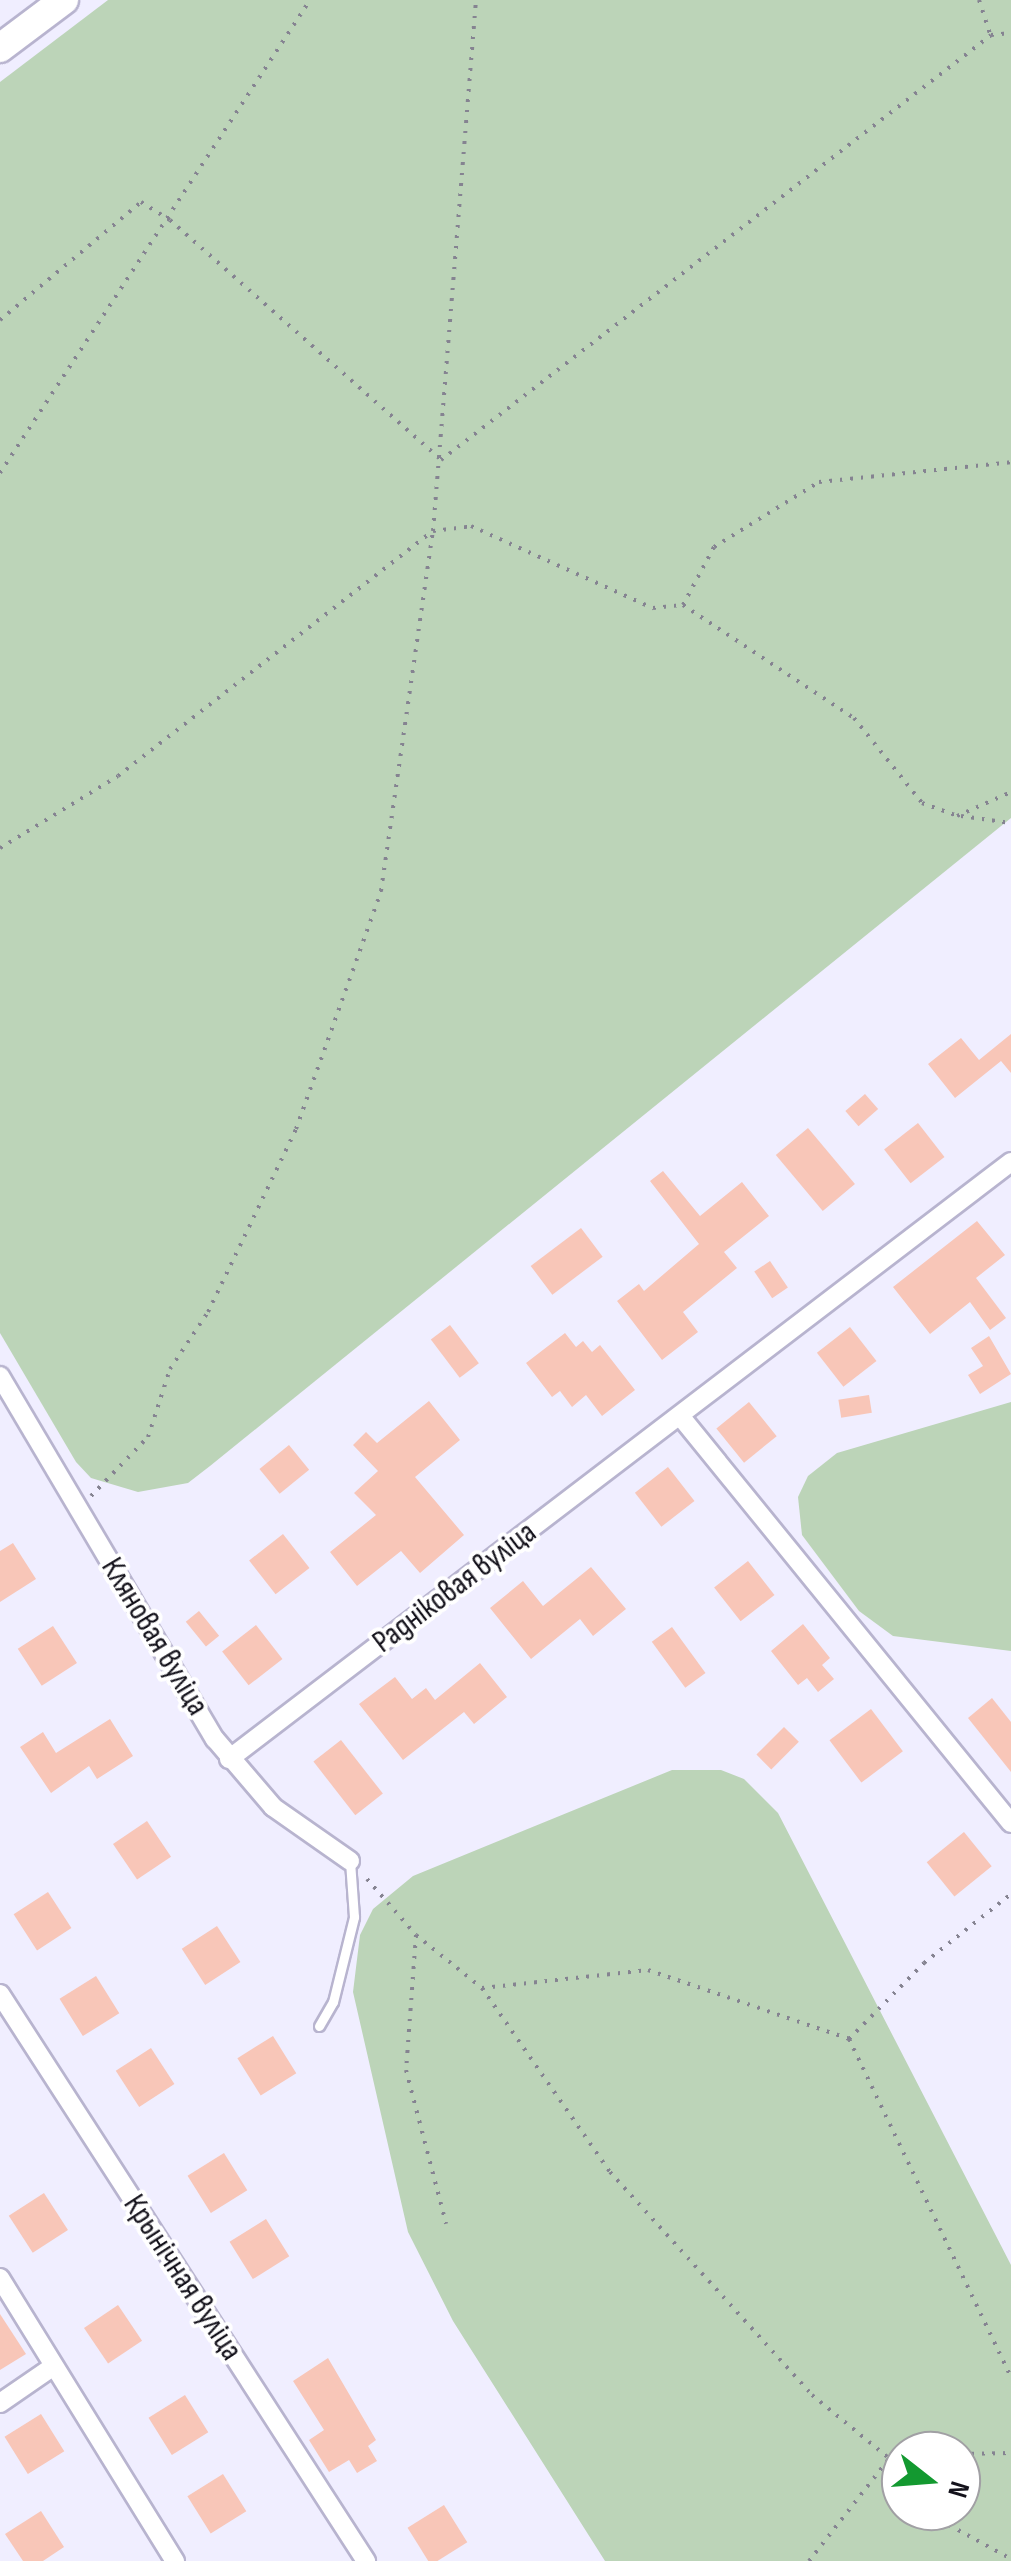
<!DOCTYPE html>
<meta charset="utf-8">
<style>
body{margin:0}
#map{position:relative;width:1011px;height:2561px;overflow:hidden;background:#f0eeff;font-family:"Sofia Sans Condensed",sans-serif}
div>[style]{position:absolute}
.green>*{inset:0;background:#bcd4b8}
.building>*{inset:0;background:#f8c6b8;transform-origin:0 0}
.path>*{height:4px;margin-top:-2px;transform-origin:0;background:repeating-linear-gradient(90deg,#858391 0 2.5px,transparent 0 10.5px)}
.roads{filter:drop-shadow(2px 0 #b8b4cf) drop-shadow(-2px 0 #b8b4cf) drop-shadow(0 2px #b8b4cf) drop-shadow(0 -2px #b8b4cf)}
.lane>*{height:9px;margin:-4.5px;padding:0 4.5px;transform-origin:4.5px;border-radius:4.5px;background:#fff}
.street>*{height:18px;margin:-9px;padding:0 9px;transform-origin:9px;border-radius:9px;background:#fff}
.secondary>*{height:28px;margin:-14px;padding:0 14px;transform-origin:14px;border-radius:14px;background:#fff}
span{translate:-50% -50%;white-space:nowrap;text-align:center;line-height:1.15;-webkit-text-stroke:8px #fff;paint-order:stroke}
.street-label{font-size:32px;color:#14121b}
.north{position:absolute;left:881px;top:2431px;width:100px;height:100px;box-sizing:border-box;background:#fff;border:2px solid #a1a0a4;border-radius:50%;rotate:107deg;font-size:28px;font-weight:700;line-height:40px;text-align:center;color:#14121b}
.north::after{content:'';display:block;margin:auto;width:35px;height:45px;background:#139930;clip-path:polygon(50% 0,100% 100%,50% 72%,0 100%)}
</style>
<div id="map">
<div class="green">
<div style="clip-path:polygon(108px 0,1011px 0,1011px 818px,210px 1466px,188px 1483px,138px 1492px,91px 1478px,76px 1462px,0 1333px,0 82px)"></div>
<div style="clip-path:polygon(1011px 1402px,1011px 1651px,893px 1636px,859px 1611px,802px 1535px,798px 1497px,808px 1476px,837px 1453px)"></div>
<div style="clip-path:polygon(evenodd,672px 1770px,721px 1770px,744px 1779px,778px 1813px,1011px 2265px,1011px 2561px,605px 2561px,453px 2321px,408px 2232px,353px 1992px,360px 1935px,373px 1909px,413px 1876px,672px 1770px,901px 2451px,961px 2451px,961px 2511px,901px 2511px,901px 2451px)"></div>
</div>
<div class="building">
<div style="clip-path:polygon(1011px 1034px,1011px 1073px,1001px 1061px,955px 1098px,928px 1064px,961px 1038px,979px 1060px)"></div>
<div style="left:865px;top:1094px;width:20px;height:26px;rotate:49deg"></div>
<div style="left:918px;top:1123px;width:43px;height:43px;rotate:52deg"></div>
<div style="left:808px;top:1128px;width:73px;height:42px;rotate:50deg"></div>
<div style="clip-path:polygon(663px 1171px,700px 1216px,742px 1182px,769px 1216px,724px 1252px,737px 1268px,683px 1312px,698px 1332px,662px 1360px,617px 1301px,639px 1284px,644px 1291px,699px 1244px,650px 1181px)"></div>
<div style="clip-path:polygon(977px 1221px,1005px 1255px,976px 1278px,1006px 1318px,990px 1330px,970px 1302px,930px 1334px,893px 1287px)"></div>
<div style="left:581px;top:1228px;width:36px;height:63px;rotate:53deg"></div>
<div style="left:770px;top:1261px;width:32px;height:19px;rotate:56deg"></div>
<div style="left:450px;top:1325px;width:48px;height:24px;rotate:53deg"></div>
<div style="left:850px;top:1327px;width:43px;height:42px;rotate:52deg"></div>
<div style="clip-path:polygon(565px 1333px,576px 1347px,583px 1341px,592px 1352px,600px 1345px,635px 1390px,602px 1416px,586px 1395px,572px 1407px,560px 1391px,552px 1397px,526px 1363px)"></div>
<div style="clip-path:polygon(989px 1336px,1011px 1374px,980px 1394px,968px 1375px,983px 1366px,971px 1348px)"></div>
<div style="left:869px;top:1395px;width:18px;height:31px;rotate:81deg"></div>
<div style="clip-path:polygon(429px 1401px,460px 1440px,415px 1477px,464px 1535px,420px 1573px,401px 1551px,357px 1586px,330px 1552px,376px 1515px,354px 1493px,378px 1471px,353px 1445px,366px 1432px,377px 1443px)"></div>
<div style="left:749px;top:1402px;width:44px;height:42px;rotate:51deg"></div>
<div style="left:289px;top:1445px;width:32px;height:38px;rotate:51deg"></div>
<div style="left:668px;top:1467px;width:43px;height:42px;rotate:52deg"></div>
<div style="left:283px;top:1534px;width:43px;height:43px;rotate:52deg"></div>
<div style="clip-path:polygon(13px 1543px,36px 1579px,0 1602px,0 1551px)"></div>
<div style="left:748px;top:1561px;width:43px;height:43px;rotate:52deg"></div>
<div style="clip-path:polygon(591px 1567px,626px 1609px,593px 1636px,580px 1619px,531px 1659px,490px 1608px,523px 1581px,543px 1606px)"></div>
<div style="left:199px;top:1611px;width:32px;height:17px;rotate:51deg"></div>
<div style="clip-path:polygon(803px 1624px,830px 1658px,822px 1665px,834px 1679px,818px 1692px,807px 1678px,798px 1685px,771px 1651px)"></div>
<div style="left:256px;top:1625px;width:43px;height:43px;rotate:52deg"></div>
<div style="left:53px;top:1626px;width:44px;height:42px;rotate:57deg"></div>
<div style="left:672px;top:1627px;width:57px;height:25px;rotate:54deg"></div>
<div style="clip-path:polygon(480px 1663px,507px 1697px,474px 1724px,464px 1712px,403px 1760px,359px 1704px,395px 1677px,412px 1699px,426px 1688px,435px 1700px)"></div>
<div style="clip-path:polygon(992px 1698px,1011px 1722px,1011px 1772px,968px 1718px)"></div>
<div style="left:871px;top:1709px;width:53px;height:52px;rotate:53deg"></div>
<div style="clip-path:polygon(110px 1719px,133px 1756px,97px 1779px,89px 1766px,51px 1793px,20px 1747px,43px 1732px,56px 1753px)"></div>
<div style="left:784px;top:1727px;width:21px;height:39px;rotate:45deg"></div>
<div style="left:341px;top:1740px;width:68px;height:35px;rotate:52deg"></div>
<div style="left:147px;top:1821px;width:43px;height:41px;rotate:56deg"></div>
<div style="left:964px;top:1832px;width:44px;height:48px;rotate:51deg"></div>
<div style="left:48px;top:1892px;width:43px;height:41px;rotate:57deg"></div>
<div style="left:217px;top:1926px;width:43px;height:42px;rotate:57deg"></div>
<div style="left:96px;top:1976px;width:44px;height:43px;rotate:58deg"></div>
<div style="left:273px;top:2036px;width:44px;height:42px;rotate:58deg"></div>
<div style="left:151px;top:2048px;width:43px;height:42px;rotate:57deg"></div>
<div style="left:224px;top:2153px;width:44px;height:43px;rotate:58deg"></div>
<div style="left:44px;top:2193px;width:44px;height:42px;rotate:57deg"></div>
<div style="left:266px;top:2219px;width:44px;height:43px;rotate:58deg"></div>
<div style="left:118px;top:2305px;width:43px;height:41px;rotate:56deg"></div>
<div style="clip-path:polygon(0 2314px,26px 2354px,0 2370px)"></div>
<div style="clip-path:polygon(328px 2358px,376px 2440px,368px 2446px,377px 2461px,357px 2473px,349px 2460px,329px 2472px,309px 2440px,324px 2430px,293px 2381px)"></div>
<div style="left:185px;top:2395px;width:44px;height:43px;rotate:58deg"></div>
<div style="left:41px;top:2414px;width:44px;height:43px;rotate:58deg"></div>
<div style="left:223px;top:2474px;width:44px;height:42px;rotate:58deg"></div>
<div style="left:444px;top:2505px;width:44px;height:43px;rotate:58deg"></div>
<div style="clip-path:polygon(41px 2511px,64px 2547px,43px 2561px,23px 2561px,5px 2534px)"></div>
</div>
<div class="path">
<div style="left:979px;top:0;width:35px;rotate:72deg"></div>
<div style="left:0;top:320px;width:184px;rotate:-39.9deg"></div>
<div style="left:141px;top:202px;width:34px;rotate:32deg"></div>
<div style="left:170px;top:220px;width:362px;rotate:41.5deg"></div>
<div style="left:441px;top:460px;width:695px;rotate:-37.69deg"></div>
<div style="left:991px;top:35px;width:20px;rotate:-6deg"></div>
<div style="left:0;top:473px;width:566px;rotate:-56.76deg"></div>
<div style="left:683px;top:605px;width:205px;rotate:33.5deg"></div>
<div style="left:854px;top:718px;width:109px;rotate:51.3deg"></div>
<div style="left:922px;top:803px;width:37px;rotate:20deg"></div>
<div style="left:957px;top:816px;width:59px;rotate:-24deg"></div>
<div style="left:961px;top:816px;width:50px;rotate:8deg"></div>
<div style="left:0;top:848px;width:138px;rotate:-31.4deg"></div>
<div style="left:118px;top:776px;width:399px;rotate:-37.9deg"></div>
<div style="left:433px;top:531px;width:38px;rotate:-7deg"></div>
<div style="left:471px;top:526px;width:200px;rotate:24.3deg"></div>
<div style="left:653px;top:608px;width:30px;rotate:-6deg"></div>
<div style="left:683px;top:605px;width:66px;rotate:-61.9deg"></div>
<div style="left:714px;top:547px;width:123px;rotate:-31.8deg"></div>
<div style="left:819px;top:482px;width:193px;rotate:-5.9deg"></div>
<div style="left:91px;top:1496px;width:82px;rotate:-46deg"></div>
<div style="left:148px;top:1437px;width:71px;rotate:-72.1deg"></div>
<div style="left:170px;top:1369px;width:69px;rotate:-56.3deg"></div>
<div style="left:208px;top:1312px;width:203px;rotate:-64.3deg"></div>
<div style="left:296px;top:1129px;width:253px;rotate:-70.3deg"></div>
<div style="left:381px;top:891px;width:364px;rotate:-81.8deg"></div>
<div style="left:433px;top:531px;width:533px;rotate:-85.37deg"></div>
<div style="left:367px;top:1879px;width:74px;rotate:48.8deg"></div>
<div style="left:416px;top:1935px;width:85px;rotate:38.8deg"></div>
<div style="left:482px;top:1988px;width:224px;rotate:55.2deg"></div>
<div style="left:610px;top:2172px;width:301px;rotate:47.8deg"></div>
<div style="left:812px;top:2395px;width:115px;rotate:39.4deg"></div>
<div style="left:416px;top:1935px;width:135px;rotate:94.2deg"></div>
<div style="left:406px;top:2070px;width:159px;rotate:75.4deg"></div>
<div style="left:482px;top:1988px;width:167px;rotate:-6.2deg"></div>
<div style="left:648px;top:1970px;width:213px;rotate:18.9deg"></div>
<div style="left:849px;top:2039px;width:375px;rotate:64.4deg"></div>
<div style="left:849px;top:2039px;width:107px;rotate:-45.4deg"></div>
<div style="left:924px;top:1963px;width:111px;rotate:-38.4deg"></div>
<div style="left:961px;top:2454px;width:50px;rotate:-1.1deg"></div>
<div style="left:938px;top:2511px;width:18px;rotate:52deg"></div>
<div style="left:949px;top:2525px;width:71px;rotate:28.7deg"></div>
<div style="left:809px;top:2561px;width:133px;rotate:-52deg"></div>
<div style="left:891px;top:2456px;width:10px"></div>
</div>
<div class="roads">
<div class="lane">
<div style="left:319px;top:2026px;width:28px;rotate:-60deg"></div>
<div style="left:333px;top:2002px;width:88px;rotate:-76.1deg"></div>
<div style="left:354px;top:1917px;width:56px;rotate:-94.1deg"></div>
</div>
<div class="street">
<div style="left:0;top:1376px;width:422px;rotate:59.4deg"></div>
<div style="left:215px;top:1739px;width:89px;rotate:49.5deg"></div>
<div style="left:273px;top:1807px;width:94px;rotate:35deg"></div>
<div style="left:681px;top:1417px;width:523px;rotate:50.9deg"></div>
<div style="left:229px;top:1759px;width:984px;rotate:-37.36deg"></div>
<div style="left:0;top:1994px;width:675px;rotate:57.16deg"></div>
<div style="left:0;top:2278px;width:333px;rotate:58.3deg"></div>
<div style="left:0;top:2403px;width:62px;rotate:-34.5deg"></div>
</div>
<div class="secondary">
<div style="left:0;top:48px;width:80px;rotate:-36.9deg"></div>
</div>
</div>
<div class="street-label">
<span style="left:455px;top:1588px;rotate:-37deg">Радніковая вуліца</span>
<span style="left:154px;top:1637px;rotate:59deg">Кляновая вуліца</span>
<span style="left:182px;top:2278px;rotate:57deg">Крынічная вуліца</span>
</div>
<div class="north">N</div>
</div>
